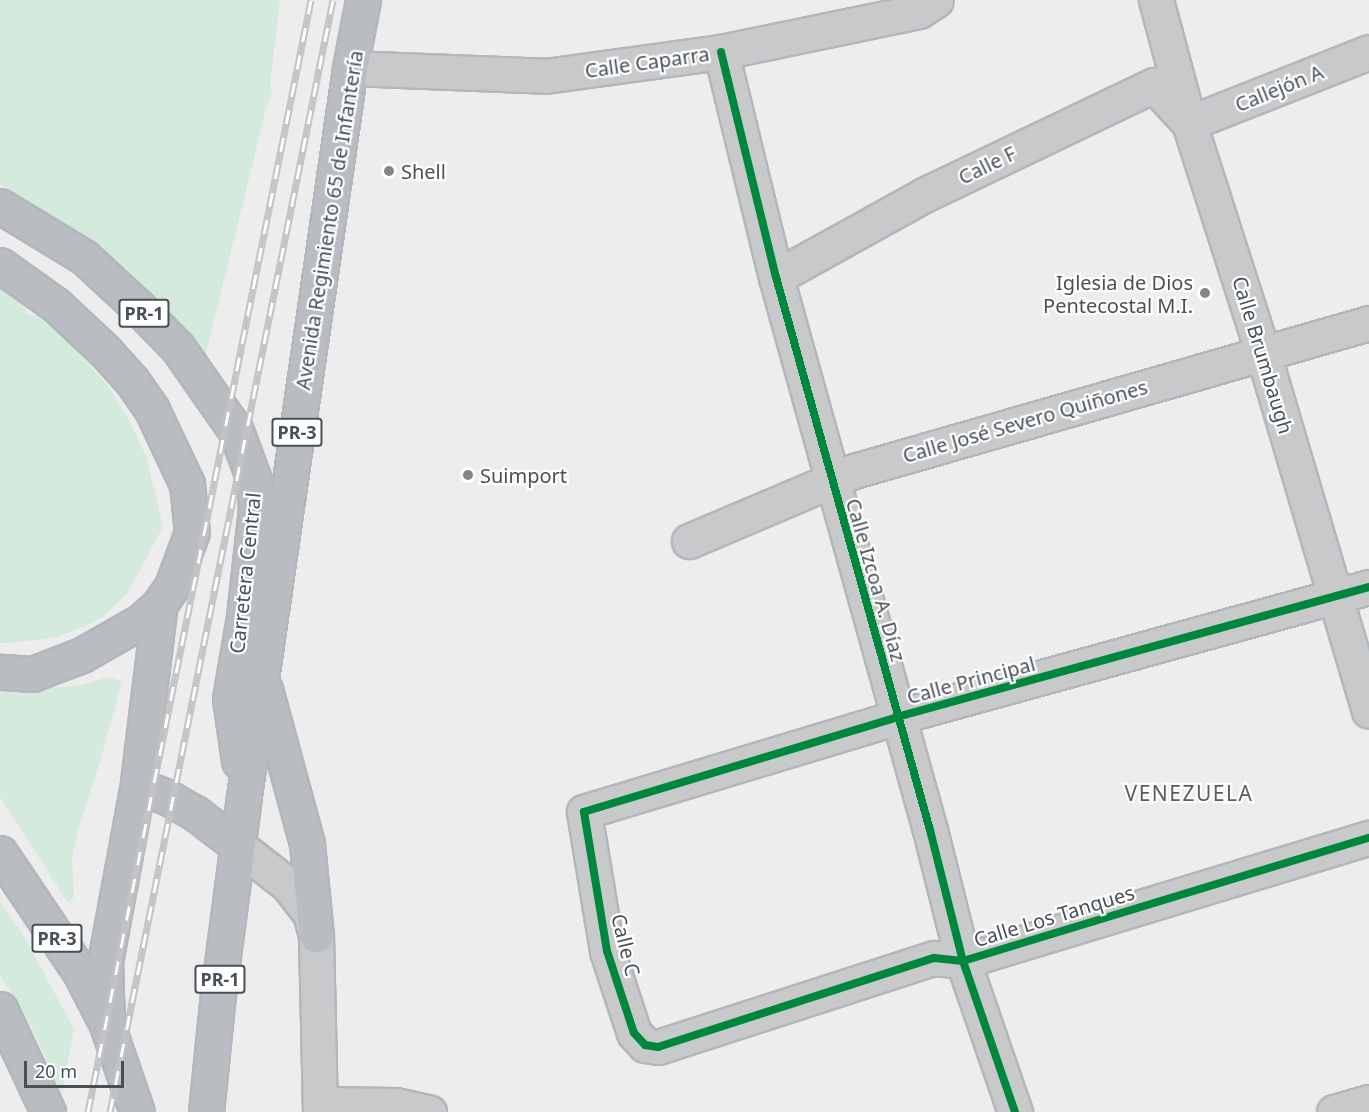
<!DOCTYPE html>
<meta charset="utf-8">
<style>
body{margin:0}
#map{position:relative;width:1369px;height:1112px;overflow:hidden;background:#eeeded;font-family:"Noto Sans",sans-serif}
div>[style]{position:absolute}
.green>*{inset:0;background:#d4eadd}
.roads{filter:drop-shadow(2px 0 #b3b7bc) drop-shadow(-2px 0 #b3b7bc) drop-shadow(0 2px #b3b7bc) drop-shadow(0 -2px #b3b7bc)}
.minor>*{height:33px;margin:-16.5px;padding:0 16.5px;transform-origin:16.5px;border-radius:16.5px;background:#c8c9cb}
.highway>*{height:33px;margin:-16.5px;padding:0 16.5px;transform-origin:16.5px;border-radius:16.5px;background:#b9bdc2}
.rail>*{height:7px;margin-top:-3.5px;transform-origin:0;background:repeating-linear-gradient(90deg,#fff 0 14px,#c3c3c5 0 28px);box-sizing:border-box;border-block:2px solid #c3c3c5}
.cycleway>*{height:8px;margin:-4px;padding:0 4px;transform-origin:4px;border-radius:4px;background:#00873e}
.dots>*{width:16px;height:16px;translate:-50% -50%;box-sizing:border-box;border:3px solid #fff;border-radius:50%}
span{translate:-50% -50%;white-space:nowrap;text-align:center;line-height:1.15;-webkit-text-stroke:4.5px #fff;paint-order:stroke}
.shield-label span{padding:2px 4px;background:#fff;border:2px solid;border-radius:4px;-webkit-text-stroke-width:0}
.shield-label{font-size:18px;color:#474f57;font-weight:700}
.street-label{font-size:20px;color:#474f57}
.poi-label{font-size:20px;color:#474f57}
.left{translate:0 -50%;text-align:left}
.right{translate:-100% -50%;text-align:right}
.neighbourhood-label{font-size:21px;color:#5a5c60;letter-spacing:1.5px}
.scale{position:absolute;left:24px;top:1061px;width:100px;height:27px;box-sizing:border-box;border:3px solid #474f57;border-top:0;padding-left:8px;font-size:18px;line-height:21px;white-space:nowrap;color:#474f57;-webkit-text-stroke:4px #fff;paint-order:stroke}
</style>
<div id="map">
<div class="green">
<div style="clip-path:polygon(0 0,280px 0,270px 84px,272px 95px,266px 109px,205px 357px,122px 266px,60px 220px,0 184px)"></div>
<div style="clip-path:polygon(0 287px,25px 304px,26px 314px,40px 316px,63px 335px,109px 387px,129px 420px,146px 456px,163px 527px,127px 594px,104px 616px,88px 625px,58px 637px,11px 643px,0 643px)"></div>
<div style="clip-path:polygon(108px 677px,122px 681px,100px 762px,78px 829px,72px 858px,74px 897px,68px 903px,0 797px,0 689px,25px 690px,81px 685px)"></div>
<div style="clip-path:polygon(0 901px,24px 936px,74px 1029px,62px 1095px,31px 1026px,0 975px)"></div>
</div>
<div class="roads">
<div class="minor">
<div style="left:1156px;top:0;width:127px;rotate:75deg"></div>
<div style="left:1189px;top:123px;width:242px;rotate:72.2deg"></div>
<div style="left:1263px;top:353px;width:373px;rotate:73.5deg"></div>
<div style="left:721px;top:52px;width:232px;rotate:76.3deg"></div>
<div style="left:776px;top:277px;width:574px;rotate:74.44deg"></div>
<div style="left:930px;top:830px;width:135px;rotate:75.9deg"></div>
<div style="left:963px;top:961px;width:160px;rotate:71deg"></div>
<div style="left:350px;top:68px;width:195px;rotate:2.3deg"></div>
<div style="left:545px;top:76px;width:178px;rotate:-7.8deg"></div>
<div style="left:721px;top:52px;width:202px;rotate:-11.7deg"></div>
<div style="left:919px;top:11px;width:20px;rotate:-33deg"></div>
<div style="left:776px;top:277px;width:169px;rotate:-29deg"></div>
<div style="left:924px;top:195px;width:255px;rotate:-25.6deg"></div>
<div style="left:1154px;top:85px;width:52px;rotate:47.4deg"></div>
<div style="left:1189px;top:123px;width:193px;rotate:-21.5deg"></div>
<div style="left:689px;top:541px;width:179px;rotate:-23deg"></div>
<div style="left:854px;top:471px;width:536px;rotate:-16.03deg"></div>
<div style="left:1369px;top:587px;width:489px;rotate:164.6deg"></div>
<div style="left:898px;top:717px;width:328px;rotate:163.2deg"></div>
<div style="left:584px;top:812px;width:141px;rotate:80.6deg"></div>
<div style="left:607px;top:951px;width:86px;rotate:71.8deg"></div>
<div style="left:634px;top:1033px;width:16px;rotate:47deg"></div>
<div style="left:645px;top:1045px;width:13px;rotate:9deg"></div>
<div style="left:658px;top:1047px;width:290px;rotate:-17.9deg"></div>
<div style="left:934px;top:958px;width:29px;rotate:6deg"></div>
<div style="left:963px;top:961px;width:424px;rotate:-16.9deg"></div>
<div style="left:237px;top:845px;width:65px;rotate:38.1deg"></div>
<div style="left:288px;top:885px;width:36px;rotate:52deg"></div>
<div style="left:310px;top:913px;width:24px;rotate:75deg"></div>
<div style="left:316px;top:936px;width:176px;rotate:88.7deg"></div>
<div style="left:320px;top:1104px;width:75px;rotate:0.8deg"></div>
<div style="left:395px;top:1105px;width:35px;rotate:12deg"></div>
<div style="left:1334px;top:1112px;width:36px;rotate:-16deg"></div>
</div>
<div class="highway">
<div style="left:0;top:206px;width:98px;rotate:31.3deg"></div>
<div style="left:84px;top:257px;width:75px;rotate:42.8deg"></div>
<div style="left:139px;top:308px;width:56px;rotate:45.7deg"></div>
<div style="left:178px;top:348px;width:101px;rotate:55.1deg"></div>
<div style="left:236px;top:431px;width:52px;rotate:69.8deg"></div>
<div style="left:254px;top:480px;width:28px;rotate:86deg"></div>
<div style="left:256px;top:508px;width:110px;rotate:96.3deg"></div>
<div style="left:244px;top:617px;width:83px;rotate:99.7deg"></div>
<div style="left:230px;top:699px;width:63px;rotate:81.7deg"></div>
<div style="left:0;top:265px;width:69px;rotate:35.5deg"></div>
<div style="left:56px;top:305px;width:67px;rotate:43.2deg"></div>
<div style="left:105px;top:351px;width:40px;rotate:48deg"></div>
<div style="left:132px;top:381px;width:35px;rotate:55deg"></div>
<div style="left:152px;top:410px;width:82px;rotate:64.7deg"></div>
<div style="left:187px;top:484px;width:48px;rotate:84.1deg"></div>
<div style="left:192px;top:532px;width:58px;rotate:110.3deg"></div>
<div style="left:172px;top:586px;width:22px;rotate:124deg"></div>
<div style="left:160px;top:604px;width:23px;rotate:137deg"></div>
<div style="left:143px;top:620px;width:70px;rotate:150.2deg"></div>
<div style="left:82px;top:655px;width:53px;rotate:159.2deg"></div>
<div style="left:32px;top:674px;width:32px;rotate:-176deg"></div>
<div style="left:265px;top:689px;width:161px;rotate:74.8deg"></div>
<div style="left:307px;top:844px;width:92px;rotate:84.4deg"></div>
<div style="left:137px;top:790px;width:17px;rotate:7deg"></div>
<div style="left:154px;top:792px;width:14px;rotate:21deg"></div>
<div style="left:167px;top:797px;width:32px;rotate:30deg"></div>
<div style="left:195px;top:813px;width:53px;rotate:37.3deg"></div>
<div style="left:0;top:853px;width:143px;rotate:56.1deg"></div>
<div style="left:80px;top:972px;width:51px;rotate:62.9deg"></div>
<div style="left:0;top:1009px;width:114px;rotate:65deg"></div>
<div style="left:137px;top:1112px;width:92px;rotate:-109deg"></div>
<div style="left:107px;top:1025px;width:63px;rotate:-91.8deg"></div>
<div style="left:105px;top:962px;width:175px;rotate:-79.5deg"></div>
<div style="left:137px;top:790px;width:187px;rotate:-83deg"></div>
<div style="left:206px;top:1112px;width:119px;rotate:-84.2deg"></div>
<div style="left:218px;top:994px;width:200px;rotate:-82.5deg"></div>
<div style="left:244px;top:796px;width:736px;rotate:-81.72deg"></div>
<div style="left:350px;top:68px;width:69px;rotate:-79.2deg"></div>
</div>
</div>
<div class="rail">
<div style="left:88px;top:1112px;width:1134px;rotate:-78.66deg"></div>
<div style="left:110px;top:1112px;width:1134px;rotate:-78.66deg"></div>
</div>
<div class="cycleway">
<div style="left:721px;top:52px;width:232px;rotate:76.3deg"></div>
<div style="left:776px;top:277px;width:574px;rotate:74.44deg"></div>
<div style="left:930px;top:830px;width:135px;rotate:75.9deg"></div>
<div style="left:963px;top:961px;width:160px;rotate:71deg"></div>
<div style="left:1369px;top:587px;width:489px;rotate:164.6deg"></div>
<div style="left:898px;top:717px;width:328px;rotate:163.2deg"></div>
<div style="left:584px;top:812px;width:141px;rotate:80.6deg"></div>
<div style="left:607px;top:951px;width:86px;rotate:71.8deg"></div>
<div style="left:634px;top:1033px;width:16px;rotate:47deg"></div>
<div style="left:645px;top:1045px;width:13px;rotate:9deg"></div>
<div style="left:658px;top:1047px;width:290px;rotate:-17.9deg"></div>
<div style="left:934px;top:958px;width:29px;rotate:6deg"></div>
<div style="left:963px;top:961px;width:424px;rotate:-16.9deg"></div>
</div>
<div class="dots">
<div style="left:389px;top:171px;background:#81868c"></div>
<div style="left:1205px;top:293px;background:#81868c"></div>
<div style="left:468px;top:475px;background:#81868c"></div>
</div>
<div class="shield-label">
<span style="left:144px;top:313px">PR-1</span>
<span style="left:297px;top:432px">PR-3</span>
<span style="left:57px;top:938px">PR-3</span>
<span style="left:220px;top:979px">PR-1</span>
</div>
<div class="street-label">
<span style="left:647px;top:62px;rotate:-8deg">Calle Caparra</span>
<span style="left:1279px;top:88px;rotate:-22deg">Callejón A</span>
<span style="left:987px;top:165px;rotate:-26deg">Calle F</span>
<span style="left:329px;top:220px;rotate:-81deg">Avenida Regimiento 65 de Infantería</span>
<span style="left:1263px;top:355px;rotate:73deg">Calle Brumbaugh</span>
<span style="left:1025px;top:421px;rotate:-16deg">Calle José Severo Quiñones</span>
<span style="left:245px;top:573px;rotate:-84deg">Carretera Central</span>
<span style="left:876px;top:580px;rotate:74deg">Calle Izcoa A. Díaz</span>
<span style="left:971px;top:680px;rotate:-15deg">Calle Principal</span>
<span style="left:1054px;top:916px;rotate:-17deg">Calle Los Tanques</span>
<span style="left:626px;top:945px;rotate:76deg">Calle C</span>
</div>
<div class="poi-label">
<span class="left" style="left:401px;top:171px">Shell</span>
<span class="right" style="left:1193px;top:294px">Iglesia de Dios<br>Pentecostal M.I.</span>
<span class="left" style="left:480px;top:475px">Suimport</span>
</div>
<div class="neighbourhood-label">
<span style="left:1189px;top:793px">VENEZUELA</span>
</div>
<div class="scale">20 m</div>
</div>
